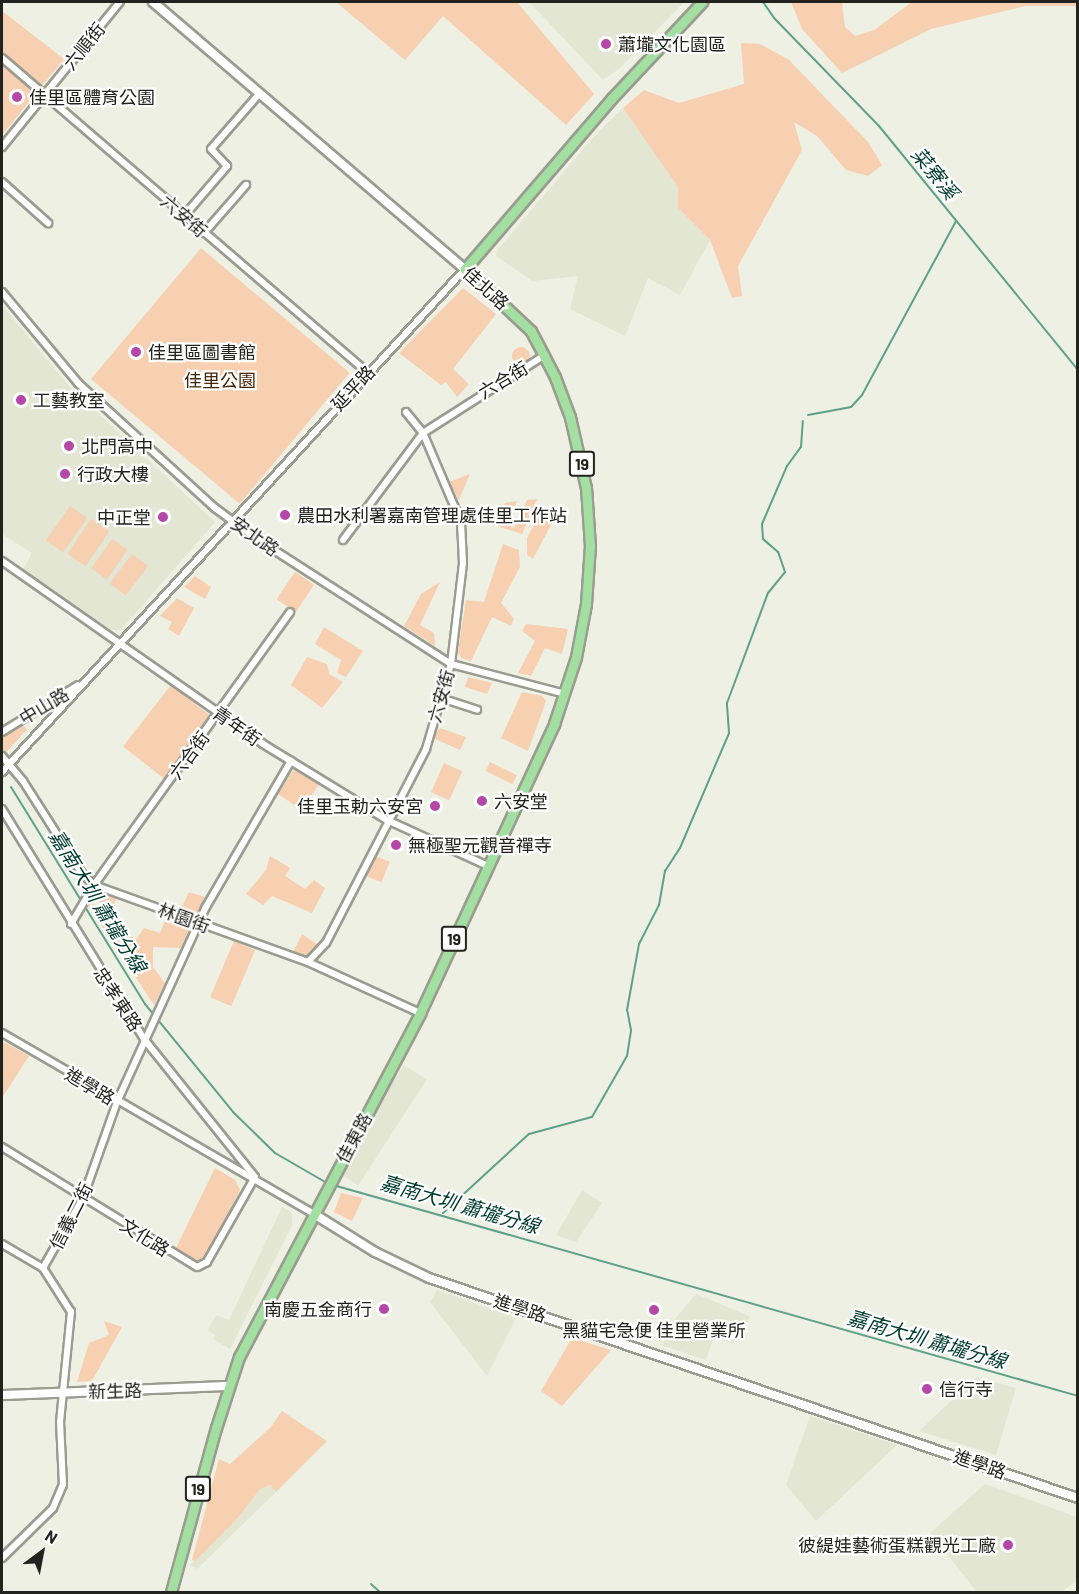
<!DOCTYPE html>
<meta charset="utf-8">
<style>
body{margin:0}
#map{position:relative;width:1079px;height:1594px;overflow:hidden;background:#eef0e3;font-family:Barlow,"Noto Sans TC",sans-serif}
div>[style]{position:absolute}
.built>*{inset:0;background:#e3e6d2;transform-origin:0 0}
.green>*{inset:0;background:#f7cfb1;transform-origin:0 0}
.round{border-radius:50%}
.stream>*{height:2px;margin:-1px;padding:0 1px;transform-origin:1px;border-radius:1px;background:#5fa08b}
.roads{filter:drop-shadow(2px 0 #9a9c90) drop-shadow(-2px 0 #9a9c90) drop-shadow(0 2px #9a9c90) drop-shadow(0 -2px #9a9c90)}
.street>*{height:6px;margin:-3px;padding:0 3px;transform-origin:3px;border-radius:3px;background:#fff}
.secondary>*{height:8px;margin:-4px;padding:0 4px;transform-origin:4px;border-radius:4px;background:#fff}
.primary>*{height:9px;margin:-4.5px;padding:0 4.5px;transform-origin:4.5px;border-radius:4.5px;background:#a2dfa1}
.dots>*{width:16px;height:16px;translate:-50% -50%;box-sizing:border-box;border:3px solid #fff;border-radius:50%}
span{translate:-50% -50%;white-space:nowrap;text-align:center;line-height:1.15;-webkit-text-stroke:4.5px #fff;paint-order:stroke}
.shield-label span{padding:2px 4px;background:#fff;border:2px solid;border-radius:4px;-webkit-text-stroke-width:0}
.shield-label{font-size:16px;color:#22231e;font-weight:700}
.poi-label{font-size:18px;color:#22231e}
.left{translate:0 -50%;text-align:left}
.right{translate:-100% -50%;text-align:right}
.street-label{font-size:18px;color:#22231e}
.park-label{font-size:18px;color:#46260a}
.water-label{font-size:20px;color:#003c2e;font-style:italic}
.frame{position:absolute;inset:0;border:3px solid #22231e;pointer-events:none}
.north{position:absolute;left:12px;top:1522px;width:60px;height:60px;-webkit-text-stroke:4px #fff;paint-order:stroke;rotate:32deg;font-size:16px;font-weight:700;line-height:24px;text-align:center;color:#22231e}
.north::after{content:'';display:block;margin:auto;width:21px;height:27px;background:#22231e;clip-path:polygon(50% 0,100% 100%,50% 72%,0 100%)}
</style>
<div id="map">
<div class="built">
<div style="clip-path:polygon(529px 2px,684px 2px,620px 68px,603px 80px)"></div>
<div style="clip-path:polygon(623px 108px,678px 187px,678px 208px,710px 240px,680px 295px,648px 278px,625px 336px,570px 309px,578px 276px,532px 281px,496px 256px,498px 249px,596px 134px)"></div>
<div style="clip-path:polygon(2px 305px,69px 386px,215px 522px,121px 630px,111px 630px,23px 569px,32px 553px,2px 534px)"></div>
<div style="left:404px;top:1065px;width:27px;height:126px;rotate:33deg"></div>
<div style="clip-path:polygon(582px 1190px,602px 1203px,576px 1242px,556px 1235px)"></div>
<div style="clip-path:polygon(282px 1207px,292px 1212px,292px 1225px,230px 1349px,213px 1339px,215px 1335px,208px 1330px,216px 1315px,229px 1320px)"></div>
<div style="clip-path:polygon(437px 1290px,516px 1318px,487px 1376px,430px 1302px)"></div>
<div style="clip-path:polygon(696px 1294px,750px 1316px,745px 1329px,739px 1327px,733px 1344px,714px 1337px,706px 1360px,662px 1345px,670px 1325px)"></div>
<div style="clip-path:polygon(977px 1377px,1016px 1388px,996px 1455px,919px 1431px)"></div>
<div style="clip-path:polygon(810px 1416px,897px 1445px,816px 1521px,786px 1485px)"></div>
<div style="clip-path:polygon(985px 1484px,1077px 1517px,1077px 1580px,1062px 1592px,977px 1592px,930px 1533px)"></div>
<div style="clip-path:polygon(270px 1485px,276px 1492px,197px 1569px,190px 1565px,236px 1520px,260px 1488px)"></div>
</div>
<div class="green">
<div style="clip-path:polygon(336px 2px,517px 2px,594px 94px,566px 125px,443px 16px,405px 60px)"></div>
<div style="clip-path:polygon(791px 2px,842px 2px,845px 27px,855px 36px,874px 30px,912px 2px,1077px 2px,1078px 6px,1025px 6px,931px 29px,842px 73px,802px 29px)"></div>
<div style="clip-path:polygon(2px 11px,64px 59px,2px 135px)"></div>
<div style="clip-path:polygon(741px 43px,760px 44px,789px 60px,868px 142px,882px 165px,868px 176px,846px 170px,817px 136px,794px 122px,802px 150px,738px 266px,742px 296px,732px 298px,710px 240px,678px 208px,678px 187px,623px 108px,644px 90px,679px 103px,744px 84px)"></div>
<div style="left:201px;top:248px;width:194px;height:171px;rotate:40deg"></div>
<div style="clip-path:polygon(463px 288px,496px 314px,453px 369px,469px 384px,457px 397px,446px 382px,441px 385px,399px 353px)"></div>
<div class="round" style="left:512px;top:347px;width:18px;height:18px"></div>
<div style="clip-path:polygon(470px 474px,459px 500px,449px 482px)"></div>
<div style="clip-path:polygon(537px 499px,522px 534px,497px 526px,505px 503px,517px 501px,507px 524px,514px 528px,527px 500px)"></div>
<div style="left:70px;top:506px;width:21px;height:42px;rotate:35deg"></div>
<div style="clip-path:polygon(539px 516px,552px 523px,533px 559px,527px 555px,527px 538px)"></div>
<div style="left:91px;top:519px;width:22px;height:42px;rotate:34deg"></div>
<div style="left:112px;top:539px;width:19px;height:36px;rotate:35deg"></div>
<div style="clip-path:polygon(503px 544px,519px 550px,520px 567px,501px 603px,514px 619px,511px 626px,492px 617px,471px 661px,461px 658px,458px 651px,466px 600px,484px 602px)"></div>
<div style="left:132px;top:554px;width:20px;height:37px;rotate:37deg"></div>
<div style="left:295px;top:572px;width:23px;height:33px;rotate:34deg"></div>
<div style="clip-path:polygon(195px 576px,211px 587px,205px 599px,184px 587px)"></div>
<div style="clip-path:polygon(440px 582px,420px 625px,434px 633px,435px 646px,404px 626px,421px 594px)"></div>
<div style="clip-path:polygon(177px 598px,194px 608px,179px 636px,168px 629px,172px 622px,160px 616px)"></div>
<div style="clip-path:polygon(526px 624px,568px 629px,562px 654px,545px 648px,531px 676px,518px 673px,535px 641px,522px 631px)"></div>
<div style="clip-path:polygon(324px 627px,363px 651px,346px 677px,337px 673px,341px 660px,315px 644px)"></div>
<div style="clip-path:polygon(307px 657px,327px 664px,329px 674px,343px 682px,322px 708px,291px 685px)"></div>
<div style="clip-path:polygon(468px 677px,492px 683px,487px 694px,465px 687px)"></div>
<div style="left:171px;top:685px;width:52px;height:78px;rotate:38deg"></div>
<div style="clip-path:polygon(522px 692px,542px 696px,546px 701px,528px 751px,501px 738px)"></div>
<div style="clip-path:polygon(21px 724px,27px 729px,2px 757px,2px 737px)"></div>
<div style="clip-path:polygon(440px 728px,466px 737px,460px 750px,433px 738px)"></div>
<div style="left:490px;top:762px;width:30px;height:10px;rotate:26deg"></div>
<div style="left:444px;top:763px;width:20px;height:32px;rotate:24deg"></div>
<div style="left:295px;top:768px;width:29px;height:31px;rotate:34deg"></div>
<div style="left:373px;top:855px;width:18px;height:22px;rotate:22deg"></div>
<div style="clip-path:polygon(270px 856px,290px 868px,285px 876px,305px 889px,314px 880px,325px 888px,312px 913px,272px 896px,263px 905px,246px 894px,266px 870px)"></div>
<div style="clip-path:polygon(100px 891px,117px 897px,113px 907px,135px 941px,144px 928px,160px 933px,167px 916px,191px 925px,181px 948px,153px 947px,153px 967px,165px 983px,154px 1005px,88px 905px,91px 900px,129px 954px,132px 947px,124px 942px,106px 912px,113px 907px,96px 901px)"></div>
<div style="clip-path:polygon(189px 892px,205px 897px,195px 919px,179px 913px)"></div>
<div style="clip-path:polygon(302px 934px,318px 945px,310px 955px,302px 957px,292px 954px)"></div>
<div style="left:234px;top:941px;width:23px;height:61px;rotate:23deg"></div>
<div style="clip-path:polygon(4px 1042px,29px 1056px,2px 1098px,2px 1047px)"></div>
<div style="clip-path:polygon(215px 1168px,235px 1180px,240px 1190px,209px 1253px,198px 1263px,194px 1262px,175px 1250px)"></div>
<div style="clip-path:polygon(341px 1193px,363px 1198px,352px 1221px,334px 1212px)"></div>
<div style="clip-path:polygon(104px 1321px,122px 1327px,92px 1381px,77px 1382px,89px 1343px,109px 1335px)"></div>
<div style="clip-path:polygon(572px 1338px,611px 1350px,562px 1406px,541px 1391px)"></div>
<div style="clip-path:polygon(282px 1411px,327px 1441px,276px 1492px,270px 1485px,260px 1489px,236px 1520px,195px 1561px,192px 1560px,219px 1459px,230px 1464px,271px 1427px)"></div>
</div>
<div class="stream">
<div style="left:763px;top:2px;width:19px;rotate:55deg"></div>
<div style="left:774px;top:18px;width:151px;rotate:45.8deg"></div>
<div style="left:879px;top:126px;width:315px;rotate:50.8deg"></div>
<div style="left:808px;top:415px;width:44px;rotate:-10.5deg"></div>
<div style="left:851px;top:407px;width:16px;rotate:-47deg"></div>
<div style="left:862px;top:395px;width:198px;rotate:-61.6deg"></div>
<div style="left:11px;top:787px;width:255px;rotate:58.3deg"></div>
<div style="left:145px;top:1004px;width:139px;rotate:50.8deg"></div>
<div style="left:233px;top:1112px;width:59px;rotate:44.3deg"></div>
<div style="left:275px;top:1153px;width:60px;rotate:30deg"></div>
<div style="left:333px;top:1185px;width:774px;rotate:15.81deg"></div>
<div style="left:443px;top:1213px;width:117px;rotate:-42.6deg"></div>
<div style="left:529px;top:1134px;width:65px;rotate:-15.1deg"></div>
<div style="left:592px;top:1117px;width:70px;rotate:-60.2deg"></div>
<div style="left:627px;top:1056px;width:26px;rotate:-81deg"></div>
<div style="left:631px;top:1030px;width:20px;rotate:-101deg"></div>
<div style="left:627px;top:1010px;width:67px;rotate:-79.7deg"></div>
<div style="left:639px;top:944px;width:44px;rotate:-62.9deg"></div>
<div style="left:659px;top:905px;width:35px;rotate:-80deg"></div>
<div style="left:665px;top:871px;width:27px;rotate:-57deg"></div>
<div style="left:680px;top:848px;width:125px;rotate:-66.9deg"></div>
<div style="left:729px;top:733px;width:30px;rotate:-94deg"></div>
<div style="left:727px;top:703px;width:117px;rotate:-69.6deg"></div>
<div style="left:768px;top:593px;width:27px;rotate:-51deg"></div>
<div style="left:785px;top:572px;width:21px;rotate:-109deg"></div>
<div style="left:778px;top:552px;width:20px;rotate:-139deg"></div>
<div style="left:763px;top:539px;width:15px;rotate:-94deg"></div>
<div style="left:762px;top:524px;width:63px;rotate:-66.7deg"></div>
<div style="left:787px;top:466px;width:24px;rotate:-54deg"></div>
<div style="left:801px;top:447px;width:26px;rotate:-86deg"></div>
<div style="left:371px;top:1584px;width:12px;rotate:42deg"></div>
</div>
<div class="roads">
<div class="street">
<div style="left:2px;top:58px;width:481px;rotate:40.7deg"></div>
<div style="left:2px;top:147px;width:187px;rotate:-50.9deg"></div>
<div style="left:2px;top:182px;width:62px;rotate:41.7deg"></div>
<div style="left:184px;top:216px;width:66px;rotate:-49.3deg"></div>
<div style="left:227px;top:166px;width:23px;rotate:-133deg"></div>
<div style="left:211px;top:149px;width:74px;rotate:-48.8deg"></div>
<div style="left:204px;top:233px;width:64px;rotate:-48.8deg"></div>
<div style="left:2px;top:292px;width:119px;rotate:50.1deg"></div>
<div style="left:78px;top:383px;width:185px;rotate:42.4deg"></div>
<div style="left:215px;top:508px;width:52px;rotate:36.4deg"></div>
<div style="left:257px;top:539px;width:231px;rotate:32.8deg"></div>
<div style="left:451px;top:664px;width:118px;rotate:14.7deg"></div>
<div style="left:343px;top:540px;width:134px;rotate:-53.2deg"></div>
<div style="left:423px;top:433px;width:145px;rotate:-32.6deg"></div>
<div style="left:2px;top:561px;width:319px;rotate:35deg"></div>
<div style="left:263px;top:744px;width:145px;rotate:31.5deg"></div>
<div style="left:387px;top:820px;width:111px;rotate:24.5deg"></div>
<div style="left:441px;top:698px;width:38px;rotate:18deg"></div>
<div style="left:2px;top:732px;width:89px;rotate:-31.7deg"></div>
<div style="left:2px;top:756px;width:33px;rotate:50deg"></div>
<div style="left:23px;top:781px;width:108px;rotate:57.5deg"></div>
<div style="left:81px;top:872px;width:18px;rotate:45deg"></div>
<div style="left:94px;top:885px;width:227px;rotate:19.8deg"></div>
<div style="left:308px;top:962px;width:123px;rotate:24.5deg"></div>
<div style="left:2px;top:772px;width:684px;rotate:-47.37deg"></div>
<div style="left:2px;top:809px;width:270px;rotate:58.3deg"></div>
<div style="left:144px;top:1039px;width:177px;rotate:51.2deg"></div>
<div style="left:255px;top:1177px;width:98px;rotate:119.5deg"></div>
<div style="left:207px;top:1262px;width:11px;rotate:153deg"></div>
<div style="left:197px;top:1267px;width:229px;rotate:-148.4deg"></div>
<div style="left:71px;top:924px;width:45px;rotate:-59.5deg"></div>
<div style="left:94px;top:885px;width:336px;rotate:-54.3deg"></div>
<div style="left:308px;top:962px;width:26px;rotate:-47deg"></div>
<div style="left:326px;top:943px;width:218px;rotate:-62.7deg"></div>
<div style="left:426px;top:749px;width:89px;rotate:-73.6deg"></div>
<div style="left:451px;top:664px;width:102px;rotate:-83.2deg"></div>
<div style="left:463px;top:563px;width:41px;rotate:-92.8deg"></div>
<div style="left:461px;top:522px;width:97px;rotate:-113.1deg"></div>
<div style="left:423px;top:433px;width:27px;rotate:-129deg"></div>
<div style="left:2px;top:1033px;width:361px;rotate:30.1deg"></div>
<div style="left:2px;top:1244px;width:48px;rotate:30.3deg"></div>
<div style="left:2px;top:1558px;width:71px;rotate:-44.4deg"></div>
<div style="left:53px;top:1508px;width:25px;rotate:-67deg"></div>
<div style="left:63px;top:1485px;width:63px;rotate:-92.7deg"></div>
<div style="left:60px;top:1422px;width:111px;rotate:-84.3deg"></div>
<div style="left:71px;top:1312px;width:52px;rotate:-122.5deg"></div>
<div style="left:43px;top:1268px;width:81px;rotate:-60.3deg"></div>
<div style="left:83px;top:1198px;width:102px;rotate:-70.5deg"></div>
<div style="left:117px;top:1102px;width:214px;rotate:-65.5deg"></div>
<div style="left:206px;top:907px;width:169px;rotate:-59.8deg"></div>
</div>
<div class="secondary">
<div style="left:153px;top:2px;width:411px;rotate:40.6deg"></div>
<div style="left:314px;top:1214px;width:72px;rotate:31.9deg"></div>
<div style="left:375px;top:1252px;width:60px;rotate:25.7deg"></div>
<div style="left:429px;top:1278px;width:685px;rotate:18.73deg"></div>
<div style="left:2px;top:1395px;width:226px;rotate:-2.3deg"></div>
</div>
<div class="primary">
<div style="left:171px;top:1592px;width:170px;rotate:-74.7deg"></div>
<div style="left:216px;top:1428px;width:75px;rotate:-72.1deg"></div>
<div style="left:239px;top:1357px;width:389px;rotate:-62.2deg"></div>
<div style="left:420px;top:1013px;width:319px;rotate:-65.1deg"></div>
<div style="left:554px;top:724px;width:71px;rotate:-71.8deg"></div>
<div style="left:576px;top:657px;width:54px;rotate:-79.3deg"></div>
<div style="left:586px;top:604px;width:58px;rotate:-86.1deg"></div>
<div style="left:590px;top:546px;width:58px;rotate:-93.9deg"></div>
<div style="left:586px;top:488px;width:73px;rotate:-102.7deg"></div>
<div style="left:570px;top:417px;width:43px;rotate:-110.6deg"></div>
<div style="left:555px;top:377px;width:52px;rotate:-117.6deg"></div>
<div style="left:531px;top:331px;width:91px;rotate:-136.8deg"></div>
<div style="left:465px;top:269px;width:225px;rotate:-49.3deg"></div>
<div style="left:612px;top:98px;width:132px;rotate:-46.8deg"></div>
</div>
</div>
<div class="dots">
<div style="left:606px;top:44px;background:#b447a7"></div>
<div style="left:17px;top:97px;background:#b447a7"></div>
<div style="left:136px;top:352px;background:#b447a7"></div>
<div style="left:21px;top:400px;background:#b447a7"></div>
<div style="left:69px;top:446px;background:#b447a7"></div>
<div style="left:65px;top:474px;background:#b447a7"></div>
<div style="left:285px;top:515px;background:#b447a7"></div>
<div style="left:163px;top:517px;background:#b447a7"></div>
<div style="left:482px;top:801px;background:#b447a7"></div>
<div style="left:435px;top:806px;background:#b447a7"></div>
<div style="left:396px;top:845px;background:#b447a7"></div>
<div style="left:384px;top:1309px;background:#b447a7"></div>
<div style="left:654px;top:1310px;background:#b447a7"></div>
<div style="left:927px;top:1389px;background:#b447a7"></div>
<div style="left:1008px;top:1545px;background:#b447a7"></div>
</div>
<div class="shield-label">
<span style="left:582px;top:464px">19</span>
<span style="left:454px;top:939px">19</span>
<span style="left:198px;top:1489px">19</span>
</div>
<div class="poi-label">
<span class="left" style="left:618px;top:44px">蕭壠文化園區</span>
<span class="left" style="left:29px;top:97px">佳里區體育公園</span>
<span class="left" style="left:148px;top:352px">佳里區圖書館</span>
<span class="left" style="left:33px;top:400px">工藝教室</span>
<span class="left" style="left:81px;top:446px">北門高中</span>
<span class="left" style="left:77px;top:474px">行政大樓</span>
<span class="left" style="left:297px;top:515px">農田水利署嘉南管理處佳里工作站</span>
<span class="right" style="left:151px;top:517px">中正堂</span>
<span class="left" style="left:494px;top:801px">六安堂</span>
<span class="right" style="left:423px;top:806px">佳里玉勅六安宮</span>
<span class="left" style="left:408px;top:845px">無極聖元觀音禪寺</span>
<span class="right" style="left:372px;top:1309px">南慶五金商行</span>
<span style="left:654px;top:1330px">黑貓宅急便 佳里營業所</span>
<span class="left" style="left:939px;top:1389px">信行寺</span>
<span class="right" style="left:996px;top:1545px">彼緹娃藝術蛋糕觀光工廠</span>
</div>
<div class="street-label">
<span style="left:84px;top:46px;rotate:-51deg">六順街</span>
<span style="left:184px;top:216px;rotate:41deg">六安街</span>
<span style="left:486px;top:288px;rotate:42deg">佳北路</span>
<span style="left:503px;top:380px;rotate:-31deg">六合街</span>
<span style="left:353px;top:388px;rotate:-47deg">延平路</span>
<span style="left:255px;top:536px;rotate:35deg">安北路</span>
<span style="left:441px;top:696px;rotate:-74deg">六安街</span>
<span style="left:44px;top:706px;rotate:-31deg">中山路</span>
<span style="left:237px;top:726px;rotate:35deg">青年街</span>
<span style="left:189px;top:755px;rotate:-54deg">六合街</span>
<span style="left:184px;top:918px;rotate:20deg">林園街</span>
<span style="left:118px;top:999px;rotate:57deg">忠孝東路</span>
<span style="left:90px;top:1086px;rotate:31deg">進學路</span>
<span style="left:354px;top:1138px;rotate:-62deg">佳東路</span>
<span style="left:71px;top:1216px;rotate:-63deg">信義二街</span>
<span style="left:145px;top:1237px;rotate:32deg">文化路</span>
<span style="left:520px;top:1308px;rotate:18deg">進學路</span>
<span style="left:115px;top:1391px;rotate:-2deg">新生路</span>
<span style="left:980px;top:1464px;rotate:19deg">進學路</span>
</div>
<div class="park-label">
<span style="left:220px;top:380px">佳里公園</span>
</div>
<div class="water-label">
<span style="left:935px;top:173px;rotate:51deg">菜寮溪</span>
<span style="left:98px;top:901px;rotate:58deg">嘉南大圳 蕭壠分線</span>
<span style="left:460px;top:1204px;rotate:16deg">嘉南大圳 蕭壠分線</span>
<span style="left:927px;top:1339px;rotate:16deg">嘉南大圳 蕭壠分線</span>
</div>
<div class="frame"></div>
<div class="north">N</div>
</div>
